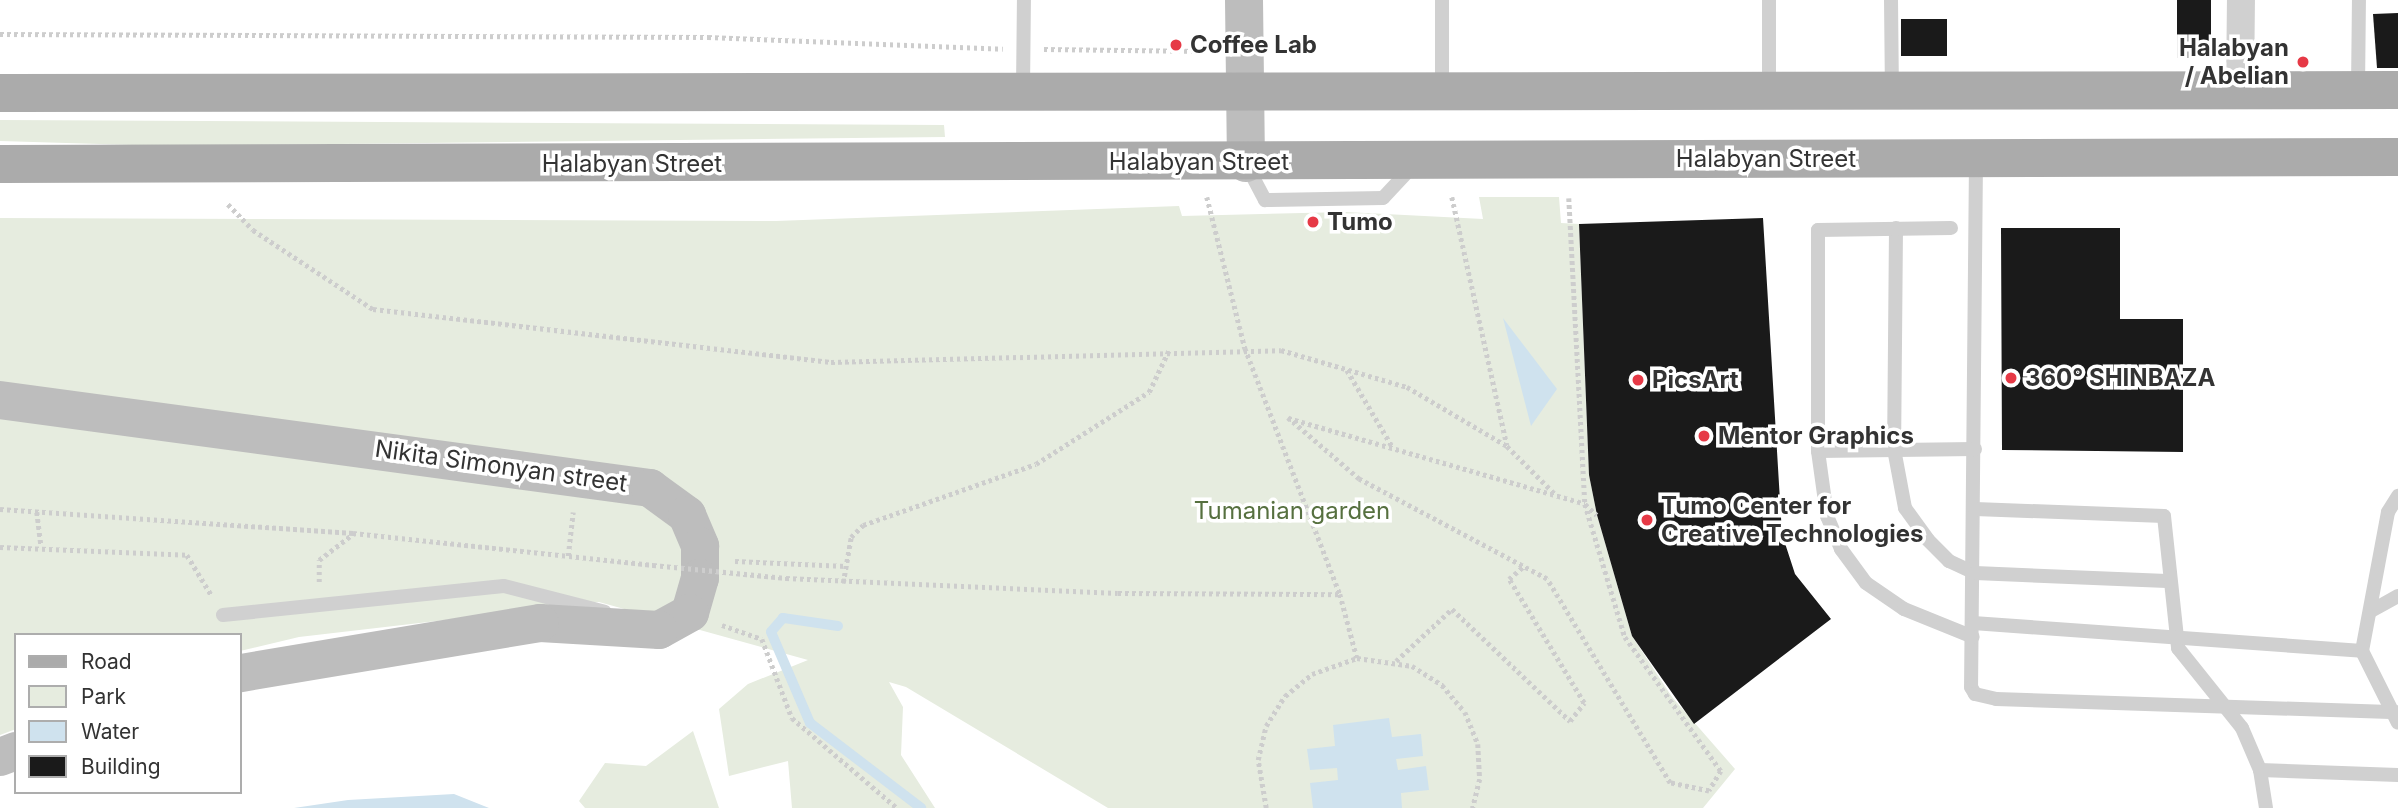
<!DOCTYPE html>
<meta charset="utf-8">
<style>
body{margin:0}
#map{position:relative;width:2398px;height:808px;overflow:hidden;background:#fff;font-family:Inter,sans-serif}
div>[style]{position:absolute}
.green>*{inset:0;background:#e6ecdf}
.water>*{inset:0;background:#cfe2ee}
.stream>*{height:10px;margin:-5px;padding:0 5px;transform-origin:5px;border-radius:5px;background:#cfe2ee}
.building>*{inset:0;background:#1a1a1a;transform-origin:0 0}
.path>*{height:4.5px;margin-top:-2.25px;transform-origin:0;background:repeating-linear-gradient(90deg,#cdcdcd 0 3.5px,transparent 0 7px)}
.lane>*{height:14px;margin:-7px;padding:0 7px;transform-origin:7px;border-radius:7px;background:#d0d0d0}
.street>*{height:28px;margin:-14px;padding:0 14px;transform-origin:14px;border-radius:14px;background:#d0d0d0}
.secondary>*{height:38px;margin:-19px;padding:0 19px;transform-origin:19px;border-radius:19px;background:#bdbdbd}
.primary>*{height:38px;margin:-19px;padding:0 19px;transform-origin:19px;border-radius:19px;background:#ababab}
.path-bridge>*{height:4.5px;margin-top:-2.25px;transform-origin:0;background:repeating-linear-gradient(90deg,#cdcdcd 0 3.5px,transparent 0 7px)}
.dots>*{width:19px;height:19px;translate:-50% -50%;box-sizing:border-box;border:4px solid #fff;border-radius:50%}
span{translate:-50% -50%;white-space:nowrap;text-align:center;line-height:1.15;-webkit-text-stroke:7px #fff;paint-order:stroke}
.poi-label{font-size:24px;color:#333;font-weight:700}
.left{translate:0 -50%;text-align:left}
.right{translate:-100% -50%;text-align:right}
.street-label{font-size:24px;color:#333}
.park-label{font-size:24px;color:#56703f}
.legend{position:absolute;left:14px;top:633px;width:228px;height:161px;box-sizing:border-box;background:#fff;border:2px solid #adadad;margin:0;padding:9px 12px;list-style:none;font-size:21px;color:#333}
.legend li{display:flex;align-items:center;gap:14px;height:35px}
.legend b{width:35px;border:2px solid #adadad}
</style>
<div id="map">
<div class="green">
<div style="clip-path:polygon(0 120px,944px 125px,945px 137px,166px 146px,0 141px)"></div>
<div style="clip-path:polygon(1479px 197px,1559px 197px,1561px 223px,1579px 224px,1589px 475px,1597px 515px,1632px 636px,1672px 697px,1735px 769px,1703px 808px,1108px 808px,906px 687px,889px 682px,903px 707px,901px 755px,935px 808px,792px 808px,788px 761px,729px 776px,719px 709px,748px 684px,808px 660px,599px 602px,299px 637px,240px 651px,240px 635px,16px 635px,16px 729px,0 735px,0 218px,776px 221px,1179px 206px,1182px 216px,1346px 212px,1483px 219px)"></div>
<div style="clip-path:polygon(693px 731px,719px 808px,585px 808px,579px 801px,605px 763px,646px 766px)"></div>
</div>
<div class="water">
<div style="clip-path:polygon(1503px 318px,1557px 389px,1531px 426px)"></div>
<div style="clip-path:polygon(1389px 718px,1392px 737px,1421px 734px,1423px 756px,1396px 759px,1398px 770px,1426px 766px,1429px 790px,1401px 793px,1402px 808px,1313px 808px,1310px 783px,1338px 780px,1337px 768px,1310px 770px,1307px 749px,1335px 746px,1333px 725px)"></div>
<div style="clip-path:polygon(454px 794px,489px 808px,294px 808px,348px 800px)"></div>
</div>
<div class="stream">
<div style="left:838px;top:626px;width:56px;rotate:-171.7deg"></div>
<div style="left:783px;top:618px;width:18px;rotate:131deg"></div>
<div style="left:771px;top:632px;width:99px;rotate:66.8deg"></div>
<div style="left:810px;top:723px;width:140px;rotate:37.4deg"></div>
</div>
<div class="building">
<div style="left:2177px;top:0;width:34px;height:58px"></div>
<div style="clip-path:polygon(2398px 13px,2398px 68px,2377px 68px,2373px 14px)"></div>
<div style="left:1901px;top:19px;width:46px;height:37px"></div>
<div style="clip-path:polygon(1763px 218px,1782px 534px,1795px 574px,1831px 619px,1694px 724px,1632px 636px,1597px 515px,1589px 475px,1579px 224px)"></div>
<div style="clip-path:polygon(2001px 228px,2120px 228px,2120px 319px,2183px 319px,2183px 452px,2002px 450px)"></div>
</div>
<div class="path">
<div style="left:0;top:34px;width:708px;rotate:0.24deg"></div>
<div style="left:708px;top:37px;width:295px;rotate:2.3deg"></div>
<div style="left:1044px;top:49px;width:159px;rotate:0.7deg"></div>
<div style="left:1207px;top:197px;width:156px;rotate:75.9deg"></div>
<div style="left:1245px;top:348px;width:264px;rotate:68.9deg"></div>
<div style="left:1340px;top:594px;width:66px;rotate:75.1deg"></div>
<div style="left:1452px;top:197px;width:254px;rotate:77.5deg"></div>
<div style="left:1569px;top:198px;width:306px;rotate:87deg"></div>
<div style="left:1585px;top:504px;width:139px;rotate:73.3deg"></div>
<div style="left:1625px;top:637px;width:165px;rotate:54.4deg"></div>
<div style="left:1721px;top:771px;width:23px;rotate:121deg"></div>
<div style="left:1709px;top:791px;width:40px;rotate:-168deg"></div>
<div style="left:1670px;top:783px;width:238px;rotate:-121.1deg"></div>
<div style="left:1547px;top:579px;width:213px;rotate:-152deg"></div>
<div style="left:1359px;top:479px;width:94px;rotate:-139.3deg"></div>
<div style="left:1288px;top:418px;width:309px;rotate:16.1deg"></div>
<div style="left:1585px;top:504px;width:16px;rotate:43deg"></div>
<div style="left:228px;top:204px;width:36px;rotate:46deg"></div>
<div style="left:253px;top:230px;width:144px;rotate:33.4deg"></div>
<div style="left:373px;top:309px;width:461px;rotate:6.6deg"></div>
<div style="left:831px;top:362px;width:450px;rotate:-1.5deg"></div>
<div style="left:1281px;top:350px;width:131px;rotate:16.4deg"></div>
<div style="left:1407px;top:387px;width:116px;rotate:30.5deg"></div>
<div style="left:1507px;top:446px;width:68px;rotate:45deg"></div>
<div style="left:1347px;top:370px;width:88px;rotate:59.4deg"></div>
<div style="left:0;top:509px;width:354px;rotate:3.9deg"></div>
<div style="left:353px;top:533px;width:302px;rotate:6.1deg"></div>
<div style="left:37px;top:512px;width:33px;rotate:83deg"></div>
<div style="left:0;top:547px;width:187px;rotate:2.4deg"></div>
<div style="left:187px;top:555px;width:48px;rotate:58.6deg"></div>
<div style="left:568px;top:556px;width:44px;rotate:-83.5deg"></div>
<div style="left:735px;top:561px;width:111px;rotate:2.6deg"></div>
<div style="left:786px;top:578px;width:332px;rotate:2.6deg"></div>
<div style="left:1118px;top:593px;width:222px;rotate:0.3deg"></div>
<div style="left:319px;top:582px;width:22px;rotate:-90deg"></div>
<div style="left:319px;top:560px;width:43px;rotate:-37.4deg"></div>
<div style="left:843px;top:583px;width:47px;rotate:-80.1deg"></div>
<div style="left:851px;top:537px;width:17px;rotate:-45deg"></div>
<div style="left:863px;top:525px;width:183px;rotate:-19.4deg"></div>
<div style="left:1036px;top:464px;width:134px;rotate:-32.5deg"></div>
<div style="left:1149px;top:392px;width:47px;rotate:-64.5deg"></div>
<div style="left:722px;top:625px;width:42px;rotate:19.3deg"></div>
<div style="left:762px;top:639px;width:85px;rotate:69.2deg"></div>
<div style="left:792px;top:718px;width:138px;rotate:40.6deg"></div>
<div style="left:1396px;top:661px;width:76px;rotate:-42.9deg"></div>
<div style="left:1452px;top:609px;width:163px;rotate:43.5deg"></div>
<div style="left:1570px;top:721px;width:23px;rotate:-52deg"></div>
<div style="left:1584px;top:703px;width:145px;rotate:-121.2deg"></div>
<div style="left:1509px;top:579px;width:18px;rotate:-41deg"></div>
<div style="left:1266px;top:808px;width:49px;rotate:-99.5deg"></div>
<div style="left:1258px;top:760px;width:35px;rotate:-77deg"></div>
<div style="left:1266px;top:726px;width:36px;rotate:-58deg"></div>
<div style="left:1285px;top:696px;width:35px;rotate:-39deg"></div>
<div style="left:1312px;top:674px;width:48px;rotate:-19.6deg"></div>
<div style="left:1357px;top:658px;width:56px;rotate:8.3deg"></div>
<div style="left:1412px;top:666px;width:36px;rotate:32deg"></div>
<div style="left:1442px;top:685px;width:35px;rotate:50deg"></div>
<div style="left:1465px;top:712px;width:35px;rotate:68deg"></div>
<div style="left:1478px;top:744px;width:35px;rotate:87deg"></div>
<div style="left:1480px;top:779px;width:30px;rotate:104deg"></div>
</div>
<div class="lane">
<div style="left:1442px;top:0;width:88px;rotate:90deg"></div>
<div style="left:1891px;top:0;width:90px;rotate:89.4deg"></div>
<div style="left:1023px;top:89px;width:89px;rotate:-89.4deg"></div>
<div style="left:1769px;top:90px;width:90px;rotate:-90deg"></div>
<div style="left:2358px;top:90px;width:90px;rotate:-89.4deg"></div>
<div style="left:1976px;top:160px;width:527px;rotate:90.54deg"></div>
<div style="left:1971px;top:687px;width:8px;rotate:60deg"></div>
<div style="left:1975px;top:694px;width:22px;rotate:13deg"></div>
<div style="left:1996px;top:699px;width:402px;rotate:1.9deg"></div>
<div style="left:1246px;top:164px;width:41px;rotate:62.2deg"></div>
<div style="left:1265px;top:200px;width:118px;rotate:-1deg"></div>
<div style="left:1383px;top:198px;width:42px;rotate:-46.9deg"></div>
<div style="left:1896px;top:228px;width:221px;rotate:90.5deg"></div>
<div style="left:1894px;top:449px;width:60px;rotate:79.4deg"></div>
<div style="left:1905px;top:508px;width:39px;rotate:54deg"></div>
<div style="left:1928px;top:540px;width:30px;rotate:45deg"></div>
<div style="left:1949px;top:561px;width:29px;rotate:25deg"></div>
<div style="left:1975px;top:573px;width:192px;rotate:2.4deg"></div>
<div style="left:1951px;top:228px;width:133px;rotate:179.1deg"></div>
<div style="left:1818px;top:230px;width:221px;rotate:90deg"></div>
<div style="left:1818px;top:451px;width:66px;rotate:82.1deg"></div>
<div style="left:1827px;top:516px;width:36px;rotate:67deg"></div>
<div style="left:1841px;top:549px;width:42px;rotate:53.7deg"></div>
<div style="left:1866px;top:583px;width:46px;rotate:34.4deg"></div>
<div style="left:1904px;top:609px;width:74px;rotate:22.1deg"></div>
<div style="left:1818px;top:451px;width:157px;rotate:-0.7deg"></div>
<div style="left:1975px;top:509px;width:189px;rotate:2.1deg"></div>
<div style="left:2164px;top:516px;width:133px;rotate:83.9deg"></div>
<div style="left:2178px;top:648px;width:102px;rotate:51.3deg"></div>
<div style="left:2242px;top:728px;width:46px;rotate:66.8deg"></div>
<div style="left:2260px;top:770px;width:138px;rotate:2.1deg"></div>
<div style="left:2371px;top:611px;width:31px;rotate:-29deg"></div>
<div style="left:223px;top:615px;width:282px;rotate:-5.9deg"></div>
<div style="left:504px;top:586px;width:104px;rotate:14.4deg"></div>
<div style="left:1973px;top:623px;width:390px;rotate:4.1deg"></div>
<div style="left:2362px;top:651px;width:141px;rotate:-79.4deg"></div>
<div style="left:2388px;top:512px;width:19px;rotate:-58deg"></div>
<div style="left:2362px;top:651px;width:80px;rotate:63.4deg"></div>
<div style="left:2260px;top:770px;width:38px;rotate:81deg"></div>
</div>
<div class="street">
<div style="left:2240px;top:91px;width:91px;rotate:-89.4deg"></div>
</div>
<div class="secondary">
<div style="left:1244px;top:0;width:163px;rotate:89.3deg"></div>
<div style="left:0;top:400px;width:656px;rotate:7.71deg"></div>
<div style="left:650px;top:488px;width:46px;rotate:36.1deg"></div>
<div style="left:687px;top:515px;width:34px;rotate:67deg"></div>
<div style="left:700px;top:546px;width:32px;rotate:90deg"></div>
<div style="left:700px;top:578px;width:36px;rotate:106deg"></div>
<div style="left:690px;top:613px;width:35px;rotate:151deg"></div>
<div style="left:659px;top:630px;width:119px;rotate:-176.6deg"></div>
<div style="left:540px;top:623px;width:304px;rotate:170.5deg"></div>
<div style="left:0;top:757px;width:17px;rotate:-21deg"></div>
</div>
<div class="primary">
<div style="left:0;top:93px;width:2398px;rotate:-0.07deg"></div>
<div style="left:0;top:164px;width:2398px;rotate:-0.17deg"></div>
</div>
<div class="path-bridge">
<div style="left:653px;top:565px;width:134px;rotate:5.6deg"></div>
</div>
<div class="dots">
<div style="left:1176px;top:45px;background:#e63946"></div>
<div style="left:2303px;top:62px;background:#e63946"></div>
<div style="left:1313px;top:222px;background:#e63946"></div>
<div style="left:2011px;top:378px;background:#e63946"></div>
<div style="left:1638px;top:380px;background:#e63946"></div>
<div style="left:1704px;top:436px;background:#e63946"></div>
<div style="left:1647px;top:520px;background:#e63946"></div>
</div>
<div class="poi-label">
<span class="left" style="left:1190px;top:45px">Coffee Lab</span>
<span class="right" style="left:2289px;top:62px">Halabyan<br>/ Abelian</span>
<span class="left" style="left:1327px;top:222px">Tumo</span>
<span class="left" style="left:2025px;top:378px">360° SHINBAZA</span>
<span class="left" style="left:1652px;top:380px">PicsArt</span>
<span class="left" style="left:1718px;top:436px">Mentor Graphics</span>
<span class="left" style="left:1661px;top:520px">Tumo Center for<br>Creative Technologies</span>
</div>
<div class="street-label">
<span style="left:1766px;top:159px">Halabyan Street</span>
<span style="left:1199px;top:162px">Halabyan Street</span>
<span style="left:632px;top:164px">Halabyan Street</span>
<span style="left:501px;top:466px;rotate:8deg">Nikita Simonyan street</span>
</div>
<div class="park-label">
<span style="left:1292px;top:511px">Tumanian garden</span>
</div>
<ul class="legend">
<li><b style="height:9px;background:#ababab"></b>Road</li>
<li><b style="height:19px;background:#e6ecdf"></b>Park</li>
<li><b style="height:19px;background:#cfe2ee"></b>Water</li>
<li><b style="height:19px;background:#1a1a1a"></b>Building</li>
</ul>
</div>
